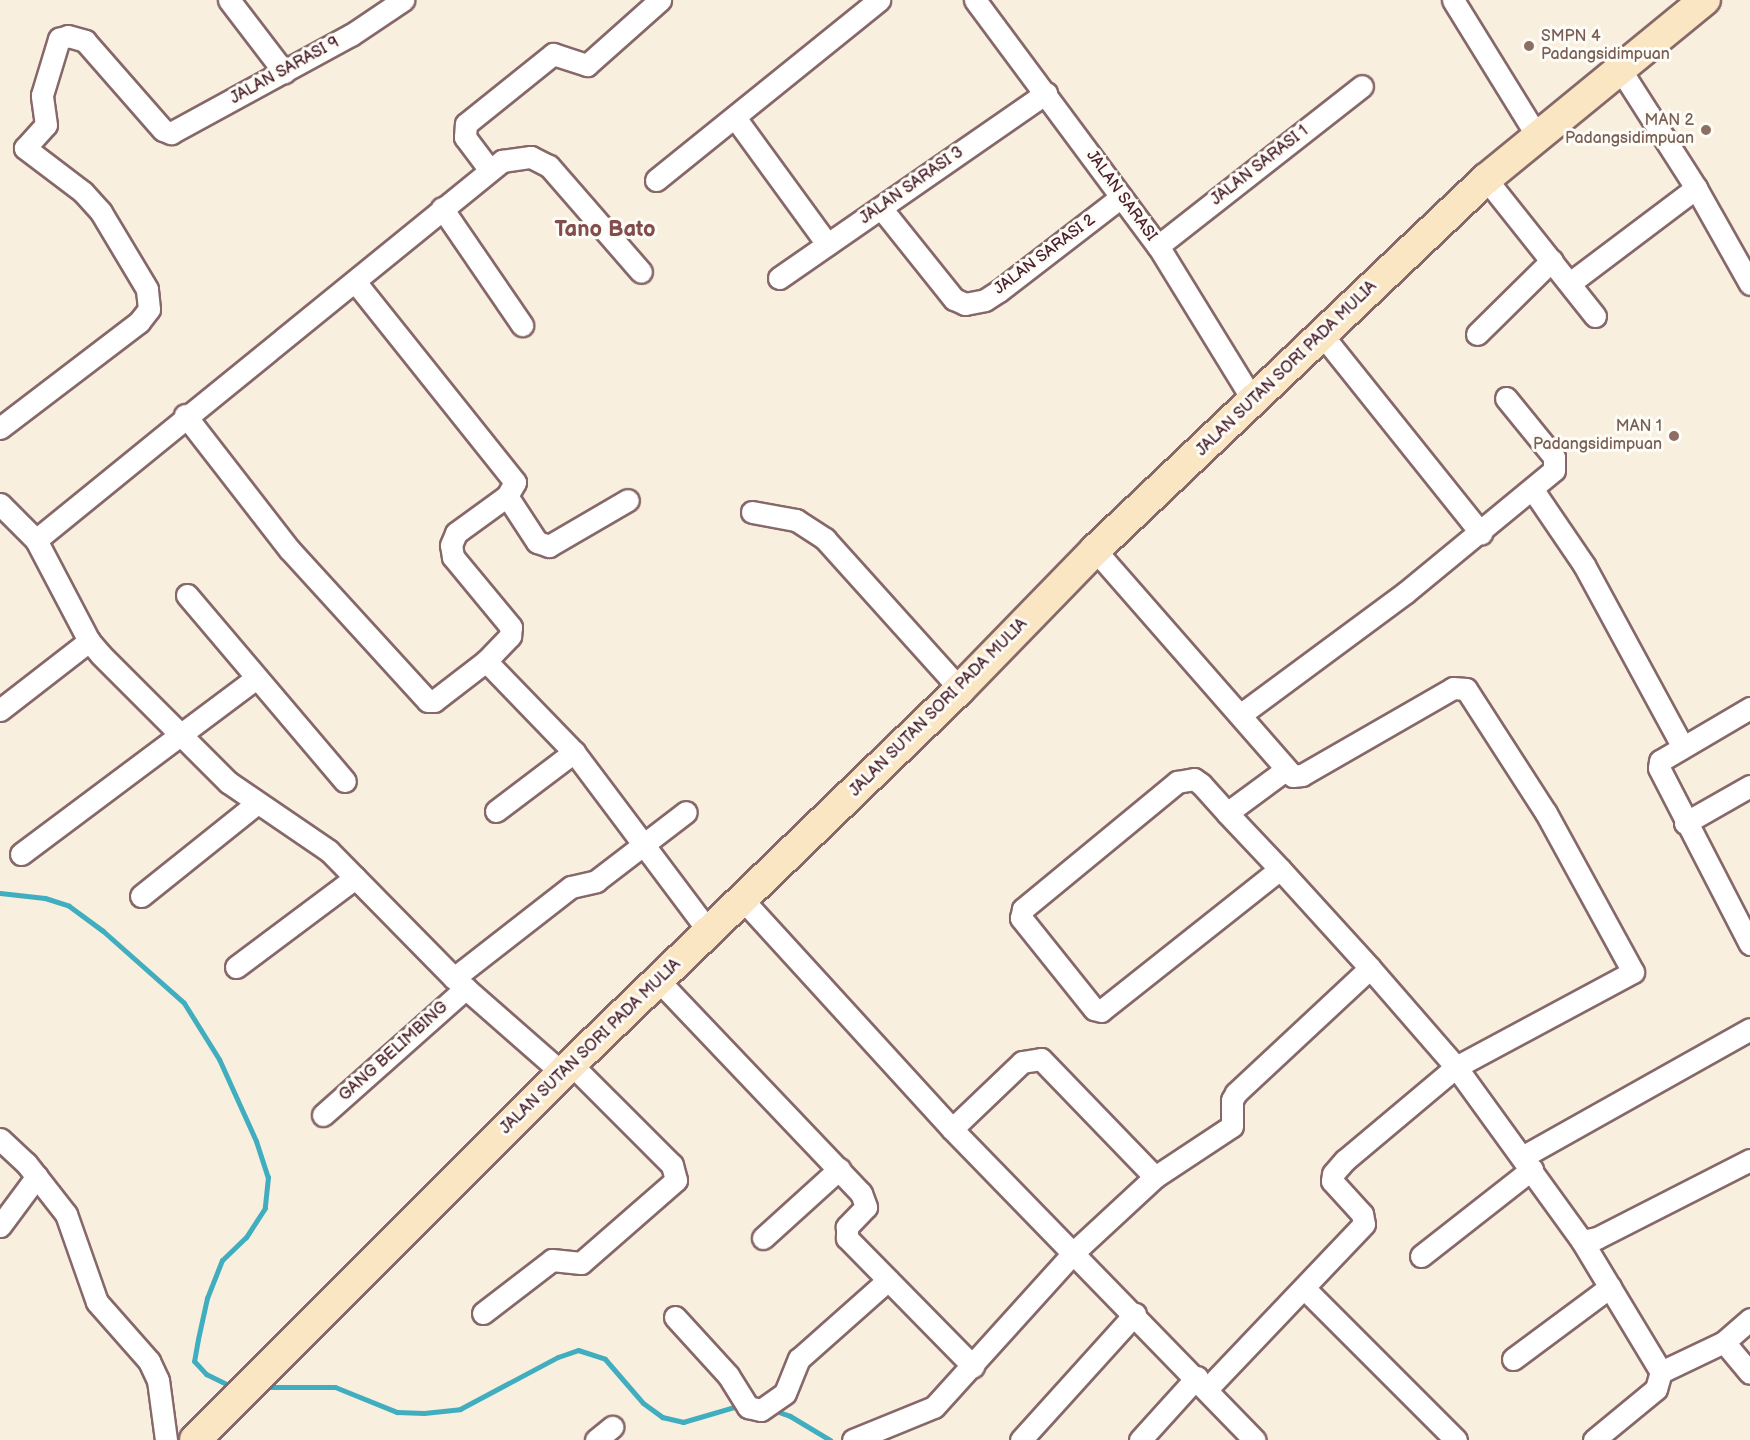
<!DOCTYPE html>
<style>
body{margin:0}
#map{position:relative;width:1750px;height:1440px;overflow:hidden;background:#f8efde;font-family:"Balsamiq Sans",sans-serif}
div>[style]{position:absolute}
.stream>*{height:5px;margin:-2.5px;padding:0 2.5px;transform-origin:2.5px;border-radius:2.5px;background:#41aec0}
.roads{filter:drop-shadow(2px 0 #87686a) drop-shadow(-2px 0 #87686a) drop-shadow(0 2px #87686a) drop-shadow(0 -2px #87686a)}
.street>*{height:21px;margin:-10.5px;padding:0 10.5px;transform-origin:10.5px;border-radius:10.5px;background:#fff}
.secondary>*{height:30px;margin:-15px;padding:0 15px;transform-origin:15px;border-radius:15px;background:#fbe6c4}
.dots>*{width:16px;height:16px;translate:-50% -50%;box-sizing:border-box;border:3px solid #fdfcf7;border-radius:50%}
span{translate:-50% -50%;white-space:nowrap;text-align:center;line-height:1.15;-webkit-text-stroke:6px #fdfcf7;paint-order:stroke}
.education-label{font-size:16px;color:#785e54}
.left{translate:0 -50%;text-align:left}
.right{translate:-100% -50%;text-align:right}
.street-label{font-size:16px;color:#4a1f2b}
.district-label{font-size:22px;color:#814d4d;font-weight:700}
</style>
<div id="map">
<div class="stream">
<div style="left:0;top:893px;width:45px;rotate:6.3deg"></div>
<div style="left:45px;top:898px;width:25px;rotate:18deg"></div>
<div style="left:69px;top:906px;width:42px;rotate:36.3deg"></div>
<div style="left:103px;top:931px;width:108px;rotate:41.6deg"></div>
<div style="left:184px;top:1003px;width:66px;rotate:58deg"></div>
<div style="left:219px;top:1059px;width:90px;rotate:65.7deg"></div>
<div style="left:256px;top:1141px;width:38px;rotate:72deg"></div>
<div style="left:268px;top:1177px;width:31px;rotate:96deg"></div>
<div style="left:265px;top:1208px;width:35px;rotate:123deg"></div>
<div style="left:246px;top:1237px;width:33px;rotate:136deg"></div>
<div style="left:222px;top:1260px;width:41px;rotate:111.5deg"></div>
<div style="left:207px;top:1298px;width:42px;rotate:102.4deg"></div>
<div style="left:198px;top:1339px;width:22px;rotate:100deg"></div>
<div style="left:194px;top:1361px;width:18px;rotate:47deg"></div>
<div style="left:206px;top:1374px;width:30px;rotate:26deg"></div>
<div style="left:263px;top:1387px;width:72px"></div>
<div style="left:335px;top:1387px;width:67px;rotate:22deg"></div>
<div style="left:397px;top:1412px;width:27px;rotate:2deg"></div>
<div style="left:424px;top:1413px;width:36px;rotate:-6deg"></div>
<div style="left:460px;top:1409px;width:111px;rotate:-28deg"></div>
<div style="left:558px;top:1357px;width:21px;rotate:-19deg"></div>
<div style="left:578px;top:1350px;width:28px;rotate:18deg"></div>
<div style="left:605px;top:1359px;width:58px;rotate:49.2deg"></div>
<div style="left:643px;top:1403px;width:24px;rotate:36deg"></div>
<div style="left:662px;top:1417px;width:22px;rotate:13deg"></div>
<div style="left:683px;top:1422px;width:60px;rotate:-16.3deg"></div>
<div style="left:770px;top:1409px;width:21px;rotate:19deg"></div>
<div style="left:790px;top:1416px;width:47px;rotate:31deg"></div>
</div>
<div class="roads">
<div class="street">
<div style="left:229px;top:0;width:91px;rotate:52.6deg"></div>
<div style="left:975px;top:0;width:307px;rotate:53.4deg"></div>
<div style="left:1158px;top:246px;width:183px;rotate:58.4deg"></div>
<div style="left:1453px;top:0;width:160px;rotate:58.3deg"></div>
<div style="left:1620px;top:69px;width:141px;rotate:57.4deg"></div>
<div style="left:1696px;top:188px;width:110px;rotate:60.6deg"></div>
<div style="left:736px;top:119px;width:155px;rotate:53.9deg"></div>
<div style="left:489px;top:169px;width:40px;rotate:-127deg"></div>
<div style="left:465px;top:137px;width:13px;rotate:-86deg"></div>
<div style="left:466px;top:124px;width:112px;rotate:-38.8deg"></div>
<div style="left:553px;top:54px;width:36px;rotate:18deg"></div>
<div style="left:587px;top:65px;width:98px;rotate:-41.7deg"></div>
<div style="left:1486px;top:179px;width:175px;rotate:51.5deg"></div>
<div style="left:656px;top:180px;width:287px;rotate:-38.9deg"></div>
<div style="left:442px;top:208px;width:142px;rotate:55.6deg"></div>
<div style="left:881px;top:208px;width:117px;rotate:51.3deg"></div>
<div style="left:954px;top:299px;width:12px;rotate:24deg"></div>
<div style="left:965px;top:304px;width:20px;rotate:-11deg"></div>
<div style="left:985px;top:300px;width:17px;rotate:-33deg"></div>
<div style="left:999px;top:291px;width:154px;rotate:-37.6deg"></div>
<div style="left:1158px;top:246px;width:259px;rotate:-38.1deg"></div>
<div style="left:779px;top:278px;width:325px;rotate:-34.7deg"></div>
<div style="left:1570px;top:283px;width:158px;rotate:-37deg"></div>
<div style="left:1477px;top:334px;width:105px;rotate:-44.6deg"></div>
<div style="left:1323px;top:336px;width:253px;rotate:51.3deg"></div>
<div style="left:185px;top:415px;width:170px;rotate:52.2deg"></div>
<div style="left:289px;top:549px;width:206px;rotate:47.6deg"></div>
<div style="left:428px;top:701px;width:6px"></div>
<div style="left:434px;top:701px;width:66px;rotate:-37.6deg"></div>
<div style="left:486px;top:661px;width:35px;rotate:-46deg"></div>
<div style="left:510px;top:636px;width:9px;rotate:-84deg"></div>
<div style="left:511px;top:627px;width:91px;rotate:-129.6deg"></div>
<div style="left:453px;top:557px;width:12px;rotate:-99deg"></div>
<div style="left:451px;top:545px;width:13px;rotate:-67deg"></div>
<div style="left:456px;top:533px;width:63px;rotate:-36deg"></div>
<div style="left:507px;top:496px;width:16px;rotate:-60deg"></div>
<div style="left:515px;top:482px;width:255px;rotate:-128.6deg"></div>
<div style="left:0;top:428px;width:175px;rotate:-37.3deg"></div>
<div style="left:139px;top:322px;width:16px;rotate:-52deg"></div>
<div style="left:149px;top:309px;width:20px;rotate:-96deg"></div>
<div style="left:147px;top:289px;width:90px;rotate:-120.9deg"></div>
<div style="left:101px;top:212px;width:27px;rotate:-132deg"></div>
<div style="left:83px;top:192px;width:73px;rotate:-142.8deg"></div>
<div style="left:25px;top:148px;width:31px;rotate:-48deg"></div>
<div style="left:46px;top:125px;width:30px;rotate:-98deg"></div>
<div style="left:42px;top:95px;width:59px;rotate:-73.1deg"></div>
<div style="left:59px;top:39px;width:9px;rotate:-18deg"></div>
<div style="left:68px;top:36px;width:18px;rotate:16deg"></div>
<div style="left:85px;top:41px;width:118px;rotate:48.8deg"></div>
<div style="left:163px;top:130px;width:9px;rotate:21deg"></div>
<div style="left:171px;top:133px;width:205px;rotate:-28.6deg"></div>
<div style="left:351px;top:35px;width:63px;rotate:-33.9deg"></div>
<div style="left:1533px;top:490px;width:91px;rotate:55.8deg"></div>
<div style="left:1584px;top:565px;width:207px;rotate:61.5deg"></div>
<div style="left:507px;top:496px;width:55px;rotate:56.9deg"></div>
<div style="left:537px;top:542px;width:13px;rotate:18deg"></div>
<div style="left:549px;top:546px;width:91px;rotate:-30.2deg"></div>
<div style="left:0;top:504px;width:51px;rotate:45deg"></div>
<div style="left:36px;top:540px;width:114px;rotate:62.3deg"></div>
<div style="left:89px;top:641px;width:18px;rotate:49deg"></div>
<div style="left:101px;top:655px;width:180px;rotate:45deg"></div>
<div style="left:228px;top:782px;width:122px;rotate:34.3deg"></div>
<div style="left:329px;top:851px;width:178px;rotate:45.5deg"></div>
<div style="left:454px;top:978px;width:144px;rotate:41.3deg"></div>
<div style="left:752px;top:512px;width:45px;rotate:10.3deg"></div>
<div style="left:796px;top:520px;width:35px;rotate:33deg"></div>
<div style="left:825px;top:539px;width:202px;rotate:48deg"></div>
<div style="left:36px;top:540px;width:601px;rotate:-39.12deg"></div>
<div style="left:502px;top:161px;width:29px;rotate:-8deg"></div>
<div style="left:531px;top:157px;width:20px;rotate:27deg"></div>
<div style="left:549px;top:166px;width:140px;rotate:49deg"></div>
<div style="left:1095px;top:550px;width:300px;rotate:48.8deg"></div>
<div style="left:1293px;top:776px;width:9px;rotate:-6deg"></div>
<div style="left:1302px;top:775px;width:174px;rotate:-29.9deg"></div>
<div style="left:1453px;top:688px;width:13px;rotate:4deg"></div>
<div style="left:1466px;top:689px;width:148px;rotate:57.2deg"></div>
<div style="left:1546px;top:813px;width:181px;rotate:61.3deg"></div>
<div style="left:1633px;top:972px;width:201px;rotate:151.8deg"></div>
<div style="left:1456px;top:1067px;width:145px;rotate:140deg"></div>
<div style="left:1345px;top:1160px;width:18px;rotate:131deg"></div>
<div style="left:1333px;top:1174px;width:7px;rotate:98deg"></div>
<div style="left:1332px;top:1181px;width:45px;rotate:47.7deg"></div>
<div style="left:1362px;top:1214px;width:10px;rotate:79deg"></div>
<div style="left:1364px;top:1224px;width:226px;rotate:133.6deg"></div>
<div style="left:187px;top:595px;width:244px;rotate:49.7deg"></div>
<div style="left:486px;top:661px;width:127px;rotate:46deg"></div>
<div style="left:574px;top:752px;width:225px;rotate:53.1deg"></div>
<div style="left:1750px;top:708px;width:104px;rotate:149.5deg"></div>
<div style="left:1660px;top:761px;width:7px;rotate:98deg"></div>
<div style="left:1659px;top:768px;width:198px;rotate:62.7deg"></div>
<div style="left:0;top:710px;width:113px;rotate:-37.8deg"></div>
<div style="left:1240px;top:715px;width:205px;rotate:-36.5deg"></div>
<div style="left:1405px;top:593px;width:193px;rotate:-39.5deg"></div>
<div style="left:1554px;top:470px;width:13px;rotate:-90deg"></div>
<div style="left:1554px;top:457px;width:76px;rotate:-129.1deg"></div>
<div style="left:496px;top:811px;width:98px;rotate:-37.1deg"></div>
<div style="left:1227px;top:813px;width:71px;rotate:-36.4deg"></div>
<div style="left:1685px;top:823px;width:75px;rotate:-29.6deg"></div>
<div style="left:21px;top:854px;width:294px;rotate:-36.8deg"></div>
<div style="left:1280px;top:869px;width:228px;rotate:141.6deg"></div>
<div style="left:1101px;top:1011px;width:7px;rotate:-164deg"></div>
<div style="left:1094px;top:1009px;width:117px;rotate:-128.7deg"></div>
<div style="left:1021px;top:918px;width:9px;rotate:-77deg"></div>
<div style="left:1023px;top:909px;width:200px;rotate:-39.5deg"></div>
<div style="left:1177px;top:782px;width:17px;rotate:-10deg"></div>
<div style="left:1194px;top:779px;width:9px;rotate:36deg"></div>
<div style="left:1201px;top:784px;width:39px;rotate:48deg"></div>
<div style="left:1227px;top:813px;width:77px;rotate:46.6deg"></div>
<div style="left:1280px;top:869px;width:134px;rotate:47.7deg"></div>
<div style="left:1370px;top:968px;width:131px;rotate:49deg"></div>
<div style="left:1456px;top:1067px;width:215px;rotate:54.1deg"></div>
<div style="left:1582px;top:1241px;width:153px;rotate:58.9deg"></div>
<div style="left:1661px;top:1372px;width:70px;rotate:-25.5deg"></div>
<div style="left:1724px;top:1342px;width:40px;rotate:50deg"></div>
<div style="left:141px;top:896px;width:147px;rotate:-38.7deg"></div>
<div style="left:743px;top:900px;width:310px;rotate:47.6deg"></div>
<div style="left:952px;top:1129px;width:434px;rotate:45.8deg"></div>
<div style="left:236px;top:967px;width:149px;rotate:-36.8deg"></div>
<div style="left:454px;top:978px;width:148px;rotate:-37.9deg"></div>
<div style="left:571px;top:887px;width:26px;rotate:-13deg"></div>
<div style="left:596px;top:881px;width:113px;rotate:-37.5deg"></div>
<div style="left:658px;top:980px;width:294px;rotate:46.4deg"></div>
<div style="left:861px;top:1193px;width:15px;rotate:70deg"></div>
<div style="left:866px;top:1207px;width:28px;rotate:134deg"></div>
<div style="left:847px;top:1227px;width:11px;rotate:90deg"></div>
<div style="left:847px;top:1238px;width:180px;rotate:45.5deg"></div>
<div style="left:323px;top:1115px;width:191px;rotate:-41.6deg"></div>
<div style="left:952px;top:1129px;width:97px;rotate:-43.7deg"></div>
<div style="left:1022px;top:1062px;width:19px;rotate:-9deg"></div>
<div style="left:1041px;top:1059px;width:164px;rotate:46deg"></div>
<div style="left:0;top:1139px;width:35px;rotate:43deg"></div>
<div style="left:26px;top:1163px;width:65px;rotate:51.9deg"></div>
<div style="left:66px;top:1214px;width:93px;rotate:70.6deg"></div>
<div style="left:97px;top:1302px;width:79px;rotate:48.6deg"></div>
<div style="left:149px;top:1361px;width:21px;rotate:65deg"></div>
<div style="left:158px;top:1380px;width:61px;rotate:82.4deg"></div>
<div style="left:1524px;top:1156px;width:259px;rotate:-29.3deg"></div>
<div style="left:0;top:1226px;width:62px;rotate:-53.5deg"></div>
<div style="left:763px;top:1238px;width:103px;rotate:-42.2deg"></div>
<div style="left:1582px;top:1241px;width:15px;rotate:-11deg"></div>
<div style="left:1597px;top:1238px;width:172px;rotate:-27deg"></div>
<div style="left:1421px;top:1256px;width:141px;rotate:-38.1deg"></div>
<div style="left:1304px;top:1288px;width:215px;rotate:45deg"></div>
<div style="left:483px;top:1313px;width:87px;rotate:-37.5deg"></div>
<div style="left:552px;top:1260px;width:29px;rotate:6deg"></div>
<div style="left:581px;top:1263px;width:126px;rotate:-41.1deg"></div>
<div style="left:676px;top:1180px;width:16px;rotate:-105deg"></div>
<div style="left:672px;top:1165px;width:143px;rotate:-135deg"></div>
<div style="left:675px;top:1317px;width:79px;rotate:47.6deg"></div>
<div style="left:728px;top:1375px;width:38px;rotate:58deg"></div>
<div style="left:748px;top:1407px;width:13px;rotate:13deg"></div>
<div style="left:761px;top:1410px;width:29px;rotate:-35deg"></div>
<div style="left:785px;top:1393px;width:37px;rotate:-68deg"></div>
<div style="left:799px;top:1359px;width:119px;rotate:-41.6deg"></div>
<div style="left:1724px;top:1342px;width:35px;rotate:-41deg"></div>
<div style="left:1513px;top:1359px;width:121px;rotate:-36.6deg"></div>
<div style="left:596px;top:1440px;width:21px;rotate:-39deg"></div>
<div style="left:853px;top:1440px;width:87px;rotate:-22.2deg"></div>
<div style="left:934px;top:1407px;width:209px;rotate:-47.9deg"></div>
<div style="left:1074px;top:1252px;width:110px;rotate:-42.8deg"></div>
<div style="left:1155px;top:1177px;width:92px;rotate:-33.5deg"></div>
<div style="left:1232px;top:1126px;width:26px;rotate:-90deg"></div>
<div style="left:1232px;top:1100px;width:8px;rotate:-60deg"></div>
<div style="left:1236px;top:1093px;width:183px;rotate:-43deg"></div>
<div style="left:1021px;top:1440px;width:170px;rotate:-47.9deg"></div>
<div style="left:1140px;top:1440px;width:85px;rotate:-47.9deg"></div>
<div style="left:1594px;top:1440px;width:80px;rotate:-39.4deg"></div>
<div style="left:1656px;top:1389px;width:18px;rotate:-74deg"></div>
</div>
<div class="secondary">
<div style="left:195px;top:1440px;width:519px;rotate:-45deg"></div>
<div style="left:562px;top:1073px;width:553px;rotate:-43.97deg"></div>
<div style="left:960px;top:689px;width:194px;rotate:-45.8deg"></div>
<div style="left:1095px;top:550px;width:539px;rotate:-43.5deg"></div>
<div style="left:1486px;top:179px;width:283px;rotate:-39.3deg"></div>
</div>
</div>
<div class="dots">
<div style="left:1529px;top:46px;background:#8d6e63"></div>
<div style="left:1706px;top:130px;background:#8d6e63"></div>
<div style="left:1674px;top:436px;background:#8d6e63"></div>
</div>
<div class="education-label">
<span class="left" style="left:1541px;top:46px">SMPN 4<br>Padangsidimpuan</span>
<span class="right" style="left:1694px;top:130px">MAN 2<br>Padangsidimpuan</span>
<span class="right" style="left:1662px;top:436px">MAN 1<br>Padangsidimpuan</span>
</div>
<div class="street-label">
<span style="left:285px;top:71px;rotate:-29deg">JALAN SARASI 9</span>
<span style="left:1260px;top:166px;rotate:-38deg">JALAN SARASI 1</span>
<span style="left:912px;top:186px;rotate:-35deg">JALAN SARASI 3</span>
<span style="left:1121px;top:196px;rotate:54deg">JALAN SARASI</span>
<span style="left:1045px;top:255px;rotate:-37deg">JALAN SARASI 2</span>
<span style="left:1287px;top:369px;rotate:-44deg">JALAN SUTAN SORI PADA MULIA</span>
<span style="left:939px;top:708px;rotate:-45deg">JALAN SUTAN SORI PADA MULIA</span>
<span style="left:591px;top:1047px;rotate:-44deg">JALAN SUTAN SORI PADA MULIA</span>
<span style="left:394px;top:1052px;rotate:-42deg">GANG BELIMBING</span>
</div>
<div class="district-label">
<span style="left:605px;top:230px">Tano Bato</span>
</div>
</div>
